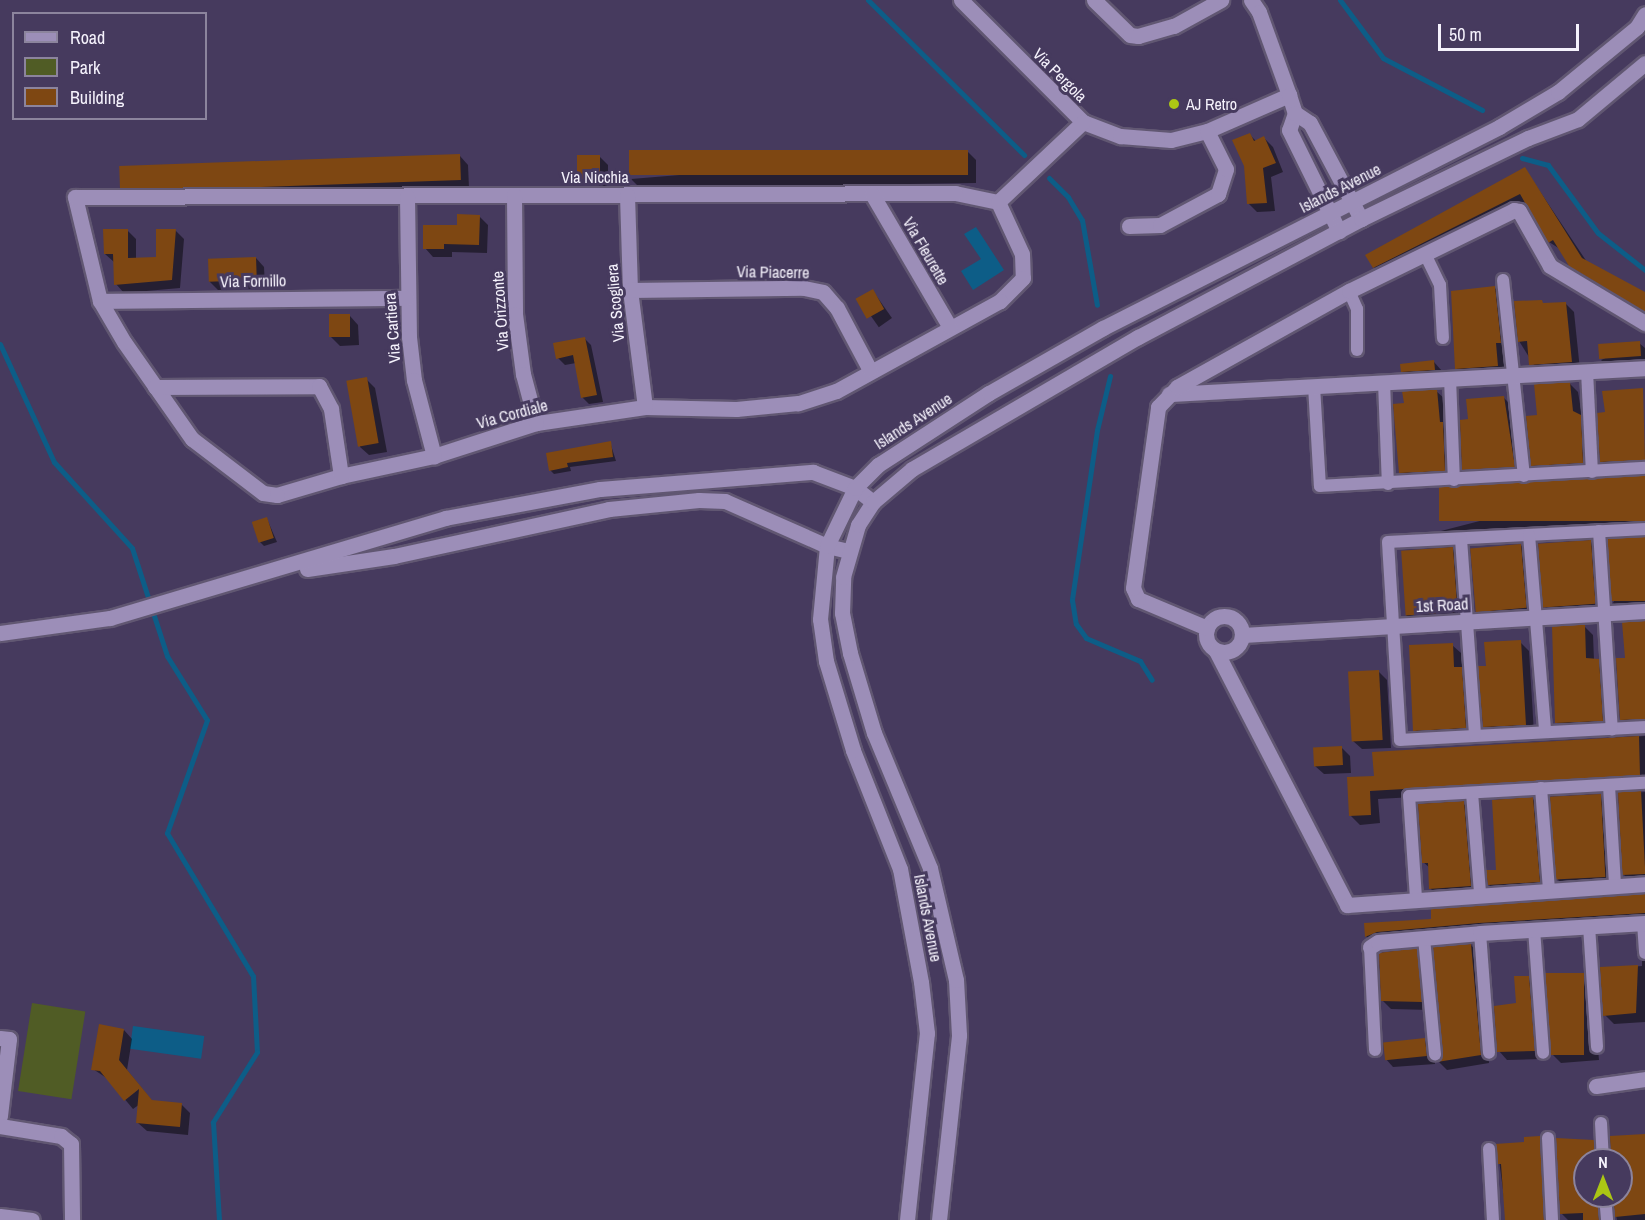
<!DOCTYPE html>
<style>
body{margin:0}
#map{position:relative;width:1645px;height:1220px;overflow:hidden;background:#463a5e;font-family:"Archivo Narrow",sans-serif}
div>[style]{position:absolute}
.green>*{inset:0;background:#505c25;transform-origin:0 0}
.water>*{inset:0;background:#0d5d87;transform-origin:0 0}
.shadow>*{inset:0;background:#0007;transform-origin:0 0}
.stream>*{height:5px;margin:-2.5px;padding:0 2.5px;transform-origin:2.5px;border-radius:2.5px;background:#0d5d87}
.building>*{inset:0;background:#7e4712;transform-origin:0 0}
.roads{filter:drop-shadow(2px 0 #615772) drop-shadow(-2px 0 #615772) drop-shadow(0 2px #615772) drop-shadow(0 -2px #615772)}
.pedestrian>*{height:12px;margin:-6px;padding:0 6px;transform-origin:6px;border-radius:6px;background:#9c8eb8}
.minor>*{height:15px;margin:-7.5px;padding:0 7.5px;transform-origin:7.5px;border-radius:7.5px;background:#9c8eb8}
.minor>.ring{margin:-7.5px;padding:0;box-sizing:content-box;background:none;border:15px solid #9c8eb8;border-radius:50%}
.tertiary>*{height:15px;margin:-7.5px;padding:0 7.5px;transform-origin:7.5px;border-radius:7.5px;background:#9c8eb8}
.dots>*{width:16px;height:16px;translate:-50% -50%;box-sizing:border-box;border:3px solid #463a5e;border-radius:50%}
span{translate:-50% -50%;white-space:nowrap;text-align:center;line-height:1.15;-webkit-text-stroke:6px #463a5e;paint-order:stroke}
.street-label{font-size:16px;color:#f5f2fc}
.poi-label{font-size:16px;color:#f5f2fc}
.left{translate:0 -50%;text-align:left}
.legend{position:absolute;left:12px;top:12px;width:195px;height:108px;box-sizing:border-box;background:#463a5e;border:2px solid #8c849d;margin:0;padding:8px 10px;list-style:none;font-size:18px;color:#f5f2fc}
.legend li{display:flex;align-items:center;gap:12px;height:30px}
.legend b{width:30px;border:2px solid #8c849d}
.north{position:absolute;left:1573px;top:1148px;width:60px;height:60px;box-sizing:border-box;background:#463a5e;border:2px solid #8c849d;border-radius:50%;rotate:0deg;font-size:16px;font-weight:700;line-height:24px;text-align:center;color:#f5f2fc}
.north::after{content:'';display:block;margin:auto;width:21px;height:27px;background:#abc614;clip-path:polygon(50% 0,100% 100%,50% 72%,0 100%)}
.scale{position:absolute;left:1438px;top:24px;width:141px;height:27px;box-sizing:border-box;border:3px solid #f5f2fc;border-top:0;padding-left:8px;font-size:18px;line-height:21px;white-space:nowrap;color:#f5f2fc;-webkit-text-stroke:4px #463a5e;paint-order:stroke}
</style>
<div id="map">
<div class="green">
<div style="left:32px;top:1003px;width:54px;height:89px;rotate:9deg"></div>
</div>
<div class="water">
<div style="clip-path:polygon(976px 227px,1004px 270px,973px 290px,961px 271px,981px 259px,964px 234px)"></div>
<div style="left:133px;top:1026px;width:72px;height:23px;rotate:8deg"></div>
</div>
<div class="shadow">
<div style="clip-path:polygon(1250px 135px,1256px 141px,1264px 138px,1273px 147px,1283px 172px,1271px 177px,1275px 211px,1257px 212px,1249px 204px,1245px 166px)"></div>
<div style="clip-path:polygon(967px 151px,976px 160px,976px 183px,640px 188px,631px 179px)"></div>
<div style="clip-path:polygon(460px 156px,468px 165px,469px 188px,130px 193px,121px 184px)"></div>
<div style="clip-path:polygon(599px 156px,608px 165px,608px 187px,587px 187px,579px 178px)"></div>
<div style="clip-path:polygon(1525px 169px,1587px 262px,1645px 294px,1645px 313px,1579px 274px,1560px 249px,1549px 242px,1527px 203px,1383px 276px,1374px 267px,1367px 256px)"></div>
<div style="clip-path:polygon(479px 216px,488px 225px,487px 253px,452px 252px,452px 257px,433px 257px,425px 248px)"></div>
<div style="clip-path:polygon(127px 230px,136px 239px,136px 259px,158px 259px,175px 230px,184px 239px,180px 288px,124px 293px,116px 284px,114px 262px,105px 254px)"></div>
<div style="clip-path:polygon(256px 258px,264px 267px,265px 288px,218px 290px,209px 281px)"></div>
<div style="clip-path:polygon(1495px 288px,1504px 296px,1509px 351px,1504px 351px,1506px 374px,1465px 377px,1456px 368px)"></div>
<div style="left:873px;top:291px;width:33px;height:16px;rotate:55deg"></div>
<div style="clip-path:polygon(1566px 304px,1574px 312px,1580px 370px,1539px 373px,1519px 341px)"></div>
<div style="clip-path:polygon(350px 316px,358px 325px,359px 345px,340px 346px,331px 337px)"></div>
<div style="clip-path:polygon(584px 338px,591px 345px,603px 402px,589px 404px,582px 397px,576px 363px,565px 365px,558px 358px)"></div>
<div style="clip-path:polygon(1639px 343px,1645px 348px,1645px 365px,1609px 368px,1601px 360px)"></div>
<div style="clip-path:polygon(1434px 362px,1442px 371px,1443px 378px,1411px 380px,1402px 371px)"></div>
<div style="clip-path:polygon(366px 379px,375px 388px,387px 452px,369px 455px,360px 447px)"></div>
<div style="clip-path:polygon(1569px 383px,1578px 392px,1591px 471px,1541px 474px,1533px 465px,1538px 417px)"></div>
<div style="clip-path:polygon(1642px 389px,1645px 469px,1610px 470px,1601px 462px,1606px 414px)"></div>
<div style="clip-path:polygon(1436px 391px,1445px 399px,1453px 479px,1409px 481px,1400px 473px,1405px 405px)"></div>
<div style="clip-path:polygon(1503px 397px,1512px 406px,1523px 475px,1472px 478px,1463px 469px,1470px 421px)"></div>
<div style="clip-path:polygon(610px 442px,616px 461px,570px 467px,571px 471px,554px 474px,550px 470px)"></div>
<div style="clip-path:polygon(1645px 478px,1645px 531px,1449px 539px,1441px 531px)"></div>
<div style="clip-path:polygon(267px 519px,277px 542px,264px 546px,260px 542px)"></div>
<div style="clip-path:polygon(1645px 538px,1645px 610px,1622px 611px,1613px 603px)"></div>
<div style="clip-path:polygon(1591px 542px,1599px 550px,1604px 612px,1553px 615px,1545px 607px)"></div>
<div style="clip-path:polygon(1521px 545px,1530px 554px,1535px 616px,1485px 619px,1476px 611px)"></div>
<div style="clip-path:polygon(1453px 549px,1461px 557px,1466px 620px,1414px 624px,1406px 615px)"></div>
<div style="clip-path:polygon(1645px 622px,1645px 728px,1630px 728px,1621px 719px,1626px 659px)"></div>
<div style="clip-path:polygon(1584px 626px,1593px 635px,1594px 660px,1607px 669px,1611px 729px,1566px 732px,1557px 723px)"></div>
<div style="clip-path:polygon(1520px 642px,1529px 651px,1534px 733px,1493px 735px,1484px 727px)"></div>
<div style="clip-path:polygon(1452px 645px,1461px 653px,1463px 670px,1470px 677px,1474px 736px,1423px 739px,1415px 730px)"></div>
<div style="clip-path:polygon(1378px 671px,1387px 680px,1391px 748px,1362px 749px,1353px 741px)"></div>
<div style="clip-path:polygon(1645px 736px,1645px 784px,1378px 799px,1380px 823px,1360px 825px,1351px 816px,1375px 777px,1374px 753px)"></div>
<div style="clip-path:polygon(1341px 747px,1350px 756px,1351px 773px,1324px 774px,1315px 766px)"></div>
<div style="clip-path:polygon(1645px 792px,1645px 884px,1633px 884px,1624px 875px,1619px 794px)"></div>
<div style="clip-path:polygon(1601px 795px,1609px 804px,1614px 885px,1567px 888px,1558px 880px)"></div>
<div style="clip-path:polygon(1533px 799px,1542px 808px,1548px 890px,1498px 893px,1489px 885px)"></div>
<div style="clip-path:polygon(1463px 803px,1472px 812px,1479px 895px,1440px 897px,1431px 889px,1430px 868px,1423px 862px)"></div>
<div style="clip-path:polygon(1645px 894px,1645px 923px,1375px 945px,1366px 936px,1365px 924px,1433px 920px)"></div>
<div style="clip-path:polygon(1471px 945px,1479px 954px,1489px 1063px,1447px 1070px,1439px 1062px,1445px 1054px)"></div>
<div style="clip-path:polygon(1416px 950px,1425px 959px,1430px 1010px,1391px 1009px,1382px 1000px)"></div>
<div style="clip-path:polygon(1642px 961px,1645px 961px,1645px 1022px,1614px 1024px,1605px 1015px,1602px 969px,1642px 966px)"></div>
<div style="clip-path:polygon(1583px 975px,1592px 984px,1599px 1060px,1561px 1063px,1552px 1054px)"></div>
<div style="clip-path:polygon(1529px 977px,1537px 986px,1543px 1059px,1507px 1060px,1499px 1051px)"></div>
<div style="clip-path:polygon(124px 1030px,132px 1039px,127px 1070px,153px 1102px,181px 1104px,190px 1113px,188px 1135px,147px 1131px,138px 1123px,140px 1104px,133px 1109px,108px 1079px,93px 1069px)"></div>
<div style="clip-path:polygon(1425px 1040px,1433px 1048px,1435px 1064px,1393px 1067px,1385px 1058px)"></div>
<div style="clip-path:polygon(1645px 1135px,1645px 1220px,1617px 1220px,1612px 1197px,1606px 1220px,1568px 1220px,1561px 1213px,1593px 1142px,1602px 1150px,1603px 1160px,1585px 1160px,1585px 1196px,1621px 1196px,1621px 1160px,1612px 1160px)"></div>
<div style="clip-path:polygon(1540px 1137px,1548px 1146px,1551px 1220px,1507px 1220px,1497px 1145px,1525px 1144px)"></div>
</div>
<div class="stream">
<div style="left:868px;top:0;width:220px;rotate:44.8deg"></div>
<div style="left:1340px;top:0;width:72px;rotate:53.4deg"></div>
<div style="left:1383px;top:58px;width:112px;rotate:27.7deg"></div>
<div style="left:1522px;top:158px;width:27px;rotate:15deg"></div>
<div style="left:1548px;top:165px;width:84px;rotate:53.7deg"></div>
<div style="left:1598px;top:233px;width:60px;rotate:38.2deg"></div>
<div style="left:1049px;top:178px;width:27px;rotate:45deg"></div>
<div style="left:1068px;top:197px;width:27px;rotate:59deg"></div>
<div style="left:1082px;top:220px;width:86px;rotate:80deg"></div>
<div style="left:0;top:344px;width:130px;rotate:65.4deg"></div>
<div style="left:54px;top:462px;width:116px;rotate:47.8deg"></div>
<div style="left:132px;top:548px;width:114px;rotate:72deg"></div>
<div style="left:167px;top:656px;width:75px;rotate:58deg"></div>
<div style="left:207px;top:720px;width:120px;rotate:109.5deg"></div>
<div style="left:167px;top:833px;width:167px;rotate:59deg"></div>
<div style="left:253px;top:976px;width:76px;rotate:87deg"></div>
<div style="left:257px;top:1052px;width:83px;rotate:122.2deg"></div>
<div style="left:213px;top:1122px;width:98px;rotate:86.5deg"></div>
<div style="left:1110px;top:376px;width:56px;rotate:103.5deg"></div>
<div style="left:1097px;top:430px;width:172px;rotate:98.4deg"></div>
<div style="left:1072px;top:600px;width:24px;rotate:81deg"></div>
<div style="left:1076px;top:624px;width:17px;rotate:54deg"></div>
<div style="left:1086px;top:638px;width:59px;rotate:23.1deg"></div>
<div style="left:1140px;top:661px;width:22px;rotate:58deg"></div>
</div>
<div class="building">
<div style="clip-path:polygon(1250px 133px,1254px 141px,1264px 136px,1276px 163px,1263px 168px,1267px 203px,1247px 204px,1244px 166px,1232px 140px)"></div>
<div style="left:968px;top:150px;width:25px;height:339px;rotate:90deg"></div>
<div style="left:460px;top:154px;width:26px;height:341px;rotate:88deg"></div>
<div style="left:577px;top:155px;width:23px;height:24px"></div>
<div style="clip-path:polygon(1525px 167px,1582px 258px,1645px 292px,1645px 312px,1569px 266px,1553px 240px,1548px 243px,1520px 194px,1373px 268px,1365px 255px)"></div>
<div style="clip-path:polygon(457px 214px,480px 215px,479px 245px,444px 244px,444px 249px,423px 249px,423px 225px,457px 225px)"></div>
<div style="clip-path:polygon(103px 229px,128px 229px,128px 258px,156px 257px,156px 229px,176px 229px,172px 280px,114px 285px,113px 254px,104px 254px)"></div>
<div style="left:256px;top:257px;width:23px;height:48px;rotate:88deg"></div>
<div style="clip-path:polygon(1495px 286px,1501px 343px,1496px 343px,1498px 366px,1455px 369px,1451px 291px)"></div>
<div style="left:873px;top:289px;width:23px;height:20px;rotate:61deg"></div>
<div style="clip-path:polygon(1542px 300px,1543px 303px,1566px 302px,1572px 362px,1529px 365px,1527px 341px,1518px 342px,1514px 301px)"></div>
<div style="left:350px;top:314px;width:23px;height:21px;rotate:90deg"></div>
<div style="clip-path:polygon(585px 337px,597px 395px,581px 398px,573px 355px,556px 359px,553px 343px)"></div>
<div style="left:1640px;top:341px;width:15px;height:42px;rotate:86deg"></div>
<div style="clip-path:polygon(1434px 360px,1435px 370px,1401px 372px,1400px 364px)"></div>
<div style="left:367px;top:377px;width:67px;height:21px;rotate:80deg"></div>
<div style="clip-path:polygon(1570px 382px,1573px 411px,1581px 415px,1583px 463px,1531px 466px,1526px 416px,1537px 415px,1534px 384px)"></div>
<div style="clip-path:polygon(1643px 388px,1645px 460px,1600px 462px,1597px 413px,1605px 412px,1602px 391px)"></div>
<div style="clip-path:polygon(1437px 389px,1440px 422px,1443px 422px,1445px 471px,1399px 473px,1393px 404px,1404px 403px,1402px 391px)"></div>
<div style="clip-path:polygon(1504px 396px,1515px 467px,1462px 470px,1460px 420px,1468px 419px,1466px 399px)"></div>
<div style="clip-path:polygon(611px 441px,613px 457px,567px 463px,568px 467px,549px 471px,546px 453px)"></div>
<div style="left:1645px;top:476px;width:45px;height:206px;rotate:90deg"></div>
<div style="left:267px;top:517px;width:22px;height:16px;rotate:72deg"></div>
<div style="left:1645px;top:537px;width:64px;height:37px;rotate:90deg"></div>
<div style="left:1591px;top:540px;width:64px;height:53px;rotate:86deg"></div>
<div style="left:1521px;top:544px;width:64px;height:51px;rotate:85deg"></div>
<div style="left:1453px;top:547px;width:65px;height:52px;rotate:86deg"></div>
<div style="clip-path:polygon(1645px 621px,1645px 719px,1620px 720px,1616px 658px,1625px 658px,1622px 622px)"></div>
<div style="clip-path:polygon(1585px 624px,1586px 658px,1599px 659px,1603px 721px,1555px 723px,1552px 626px)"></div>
<div style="clip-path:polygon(1521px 640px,1526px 725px,1483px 727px,1478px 666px,1486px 666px,1484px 642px)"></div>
<div style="clip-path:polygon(1453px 643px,1454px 667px,1462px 667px,1466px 728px,1413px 731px,1409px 645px)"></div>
<div style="left:1379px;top:670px;width:70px;height:31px;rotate:87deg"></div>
<div style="clip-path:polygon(1639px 736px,1640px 775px,1370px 791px,1371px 815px,1349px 816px,1347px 777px,1374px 776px,1372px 752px)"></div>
<div style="left:1342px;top:746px;width:19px;height:29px;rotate:87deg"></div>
<div style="left:1641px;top:791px;width:83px;height:23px;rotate:87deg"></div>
<div style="left:1601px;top:794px;width:83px;height:51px;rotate:87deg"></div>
<div style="clip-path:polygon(1533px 797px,1540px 882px,1488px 885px,1486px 870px,1496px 870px,1492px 800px)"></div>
<div style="clip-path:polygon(1464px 801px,1471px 886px,1429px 889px,1428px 863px,1422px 863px,1418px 804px)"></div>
<div style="clip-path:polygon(1645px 894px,1645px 913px,1479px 923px,1377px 932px,1365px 937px,1364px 923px,1431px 919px,1431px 909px)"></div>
<div style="clip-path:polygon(1471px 944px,1481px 1055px,1437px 1062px,1443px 1053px,1433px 947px)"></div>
<div style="clip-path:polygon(1417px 948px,1422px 1002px,1381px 1001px,1379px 953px)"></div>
<div style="clip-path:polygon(1638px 965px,1636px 1013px,1603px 1016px,1600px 967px)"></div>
<div style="left:1545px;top:973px;width:39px;height:82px"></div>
<div style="clip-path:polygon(1514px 976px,1529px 976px,1535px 1051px,1497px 1052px,1494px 1006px,1516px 1003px)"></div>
<div style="clip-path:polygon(99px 1024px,124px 1029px,119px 1060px,152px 1100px,182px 1103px,180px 1127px,136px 1123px,139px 1089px,124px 1101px,100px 1071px,91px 1070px)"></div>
<div style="left:1425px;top:1038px;width:18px;height:42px;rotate:84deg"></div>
<div style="clip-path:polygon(1645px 1134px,1645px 1214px,1615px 1217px,1613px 1196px,1621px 1196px,1621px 1160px,1611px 1160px,1610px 1136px)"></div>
<div style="clip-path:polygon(1540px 1136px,1544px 1220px,1505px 1220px,1501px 1164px,1498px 1164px,1495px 1144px,1524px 1142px,1524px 1137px)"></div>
<div style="clip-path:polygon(1556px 1138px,1594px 1140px,1595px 1160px,1585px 1160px,1585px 1196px,1597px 1196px,1599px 1220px,1583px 1220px,1583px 1213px,1560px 1214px)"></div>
</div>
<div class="roads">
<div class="pedestrian">
<div style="left:1426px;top:256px;width:32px;rotate:64deg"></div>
<div style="left:1440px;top:285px;width:53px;rotate:86.8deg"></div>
<div style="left:1503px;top:280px;width:197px;rotate:83.9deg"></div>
<div style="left:1349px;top:291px;width:20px;rotate:66deg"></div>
<div style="left:1357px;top:309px;width:41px;rotate:90deg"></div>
<div style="left:1587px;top:371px;width:101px;rotate:87.2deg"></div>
<div style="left:1450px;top:378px;width:102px;rotate:87.8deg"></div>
<div style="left:1384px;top:382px;width:102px;rotate:87.8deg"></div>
<div style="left:1314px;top:386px;width:100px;rotate:86.6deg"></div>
<div style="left:1320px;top:486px;width:325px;rotate:-3.2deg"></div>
<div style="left:1645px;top:529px;width:257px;rotate:177.1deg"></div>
<div style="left:1388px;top:542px;width:198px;rotate:86.5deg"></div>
<div style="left:1400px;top:740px;width:245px;rotate:-3deg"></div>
<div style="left:1599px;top:531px;width:199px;rotate:86.3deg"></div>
<div style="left:1529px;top:535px;width:197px;rotate:85.3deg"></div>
<div style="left:1461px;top:539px;width:197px;rotate:85.9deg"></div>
<div style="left:1609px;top:786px;width:98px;rotate:86.5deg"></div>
<div style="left:1541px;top:788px;width:101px;rotate:85.5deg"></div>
<div style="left:1472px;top:793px;width:100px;rotate:85.4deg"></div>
<div style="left:1416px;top:898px;width:102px;rotate:-93.9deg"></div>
<div style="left:1409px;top:796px;width:236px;rotate:-3.2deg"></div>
<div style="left:1643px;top:923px;width:30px;rotate:86deg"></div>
<div style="left:1589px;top:926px;width:121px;rotate:86.2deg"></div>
<div style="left:1534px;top:929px;width:124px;rotate:85.8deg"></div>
<div style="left:1480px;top:933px;width:120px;rotate:85.7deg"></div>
<div style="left:1424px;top:938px;width:117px;rotate:84.6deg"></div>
<div style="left:1370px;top:947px;width:103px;rotate:87.2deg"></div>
<div style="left:1601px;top:1123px;width:37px;rotate:87deg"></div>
<div style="left:1548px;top:1138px;width:82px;rotate:87.2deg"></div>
<div style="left:1489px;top:1149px;width:71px;rotate:86.8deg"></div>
<div style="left:1605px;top:1196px;width:24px;rotate:85deg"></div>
</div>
<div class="minor">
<div style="left:961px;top:0;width:173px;rotate:45deg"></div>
<div style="left:1083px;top:122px;width:40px;rotate:21deg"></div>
<div style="left:1120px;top:136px;width:51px;rotate:4.5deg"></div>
<div style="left:1171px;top:140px;width:37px;rotate:-14deg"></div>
<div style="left:1207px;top:131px;width:90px;rotate:-23.7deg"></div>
<div style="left:1094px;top:0;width:50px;rotate:44.2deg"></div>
<div style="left:1130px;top:35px;width:8px;rotate:7deg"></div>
<div style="left:1138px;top:36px;width:37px;rotate:-16deg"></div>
<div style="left:1174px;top:26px;width:54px;rotate:-29deg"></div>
<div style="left:1251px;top:0;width:14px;rotate:56deg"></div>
<div style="left:1259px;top:12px;width:88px;rotate:70.1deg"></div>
<div style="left:1289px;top:95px;width:19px;rotate:72deg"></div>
<div style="left:1295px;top:113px;width:18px;rotate:109deg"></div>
<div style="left:1289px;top:130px;width:113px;rotate:63.7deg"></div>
<div style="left:1295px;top:113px;width:18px;rotate:34deg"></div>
<div style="left:1310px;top:123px;width:109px;rotate:62deg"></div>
<div style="left:955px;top:193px;width:44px;rotate:11.8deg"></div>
<div style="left:998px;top:202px;width:57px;rotate:65.2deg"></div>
<div style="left:1022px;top:254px;width:24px;rotate:88deg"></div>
<div style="left:1023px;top:278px;width:33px;rotate:135deg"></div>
<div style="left:1000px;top:301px;width:187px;rotate:151.2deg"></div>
<div style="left:836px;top:391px;width:40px;rotate:162deg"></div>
<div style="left:798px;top:403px;width:62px;rotate:174.5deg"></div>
<div style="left:736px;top:409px;width:91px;rotate:-178.7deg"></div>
<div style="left:645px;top:407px;width:110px;rotate:171.6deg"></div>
<div style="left:536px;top:423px;width:107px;rotate:162.1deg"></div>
<div style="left:434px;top:456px;width:95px;rotate:167.9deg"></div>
<div style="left:341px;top:476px;width:67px;rotate:163.5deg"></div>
<div style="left:277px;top:495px;width:14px;rotate:-172deg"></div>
<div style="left:263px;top:493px;width:89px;rotate:-142.7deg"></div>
<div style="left:192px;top:439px;width:118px;rotate:-125deg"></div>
<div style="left:124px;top:342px;width:48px;rotate:-120.3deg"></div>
<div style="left:100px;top:301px;width:107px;rotate:-103.5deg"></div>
<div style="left:75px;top:197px;width:880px;rotate:-0.26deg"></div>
<div style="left:872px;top:194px;width:153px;rotate:59.7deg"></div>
<div style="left:514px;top:195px;width:119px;rotate:89.5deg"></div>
<div style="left:515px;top:314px;width:61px;rotate:82.4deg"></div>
<div style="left:523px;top:374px;width:51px;rotate:75.1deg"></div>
<div style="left:627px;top:195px;width:95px;rotate:88.2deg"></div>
<div style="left:630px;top:290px;width:118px;rotate:82.7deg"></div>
<div style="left:407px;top:196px;width:141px;rotate:89.2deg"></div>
<div style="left:409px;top:337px;width:43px;rotate:83.4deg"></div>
<div style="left:414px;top:380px;width:79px;rotate:75.3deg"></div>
<div style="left:998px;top:202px;width:117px;rotate:-43.3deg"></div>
<div style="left:1129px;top:226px;width:31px;rotate:-2deg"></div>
<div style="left:1160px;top:225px;width:66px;rotate:-28.1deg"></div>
<div style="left:1218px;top:194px;width:26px;rotate:-72deg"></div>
<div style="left:1226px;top:169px;width:42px;rotate:-116.6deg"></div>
<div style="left:630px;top:290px;width:174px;rotate:-0.7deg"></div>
<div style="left:804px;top:288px;width:19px;rotate:12deg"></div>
<div style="left:823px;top:292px;width:21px;rotate:49deg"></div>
<div style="left:837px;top:308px;width:70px;rotate:62deg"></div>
<div style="left:100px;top:301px;width:307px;rotate:-0.6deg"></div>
<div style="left:155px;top:387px;width:164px;rotate:-0.3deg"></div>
<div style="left:319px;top:386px;width:26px;rotate:62deg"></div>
<div style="left:331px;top:409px;width:68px;rotate:81.5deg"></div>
<div style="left:1169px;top:394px;width:477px;rotate:-3.1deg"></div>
<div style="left:307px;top:569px;width:88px;rotate:-8.5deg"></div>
<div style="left:394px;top:556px;width:220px;rotate:-12.3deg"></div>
<div style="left:609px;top:509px;width:90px;rotate:-5.7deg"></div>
<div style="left:699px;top:500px;width:26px;rotate:2deg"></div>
<div style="left:725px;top:501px;width:111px;rotate:23.8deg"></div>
<div style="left:827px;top:546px;width:22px;rotate:13deg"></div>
<div class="ring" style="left:1206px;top:616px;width:21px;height:21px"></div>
<div style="left:1207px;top:628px;width:75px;rotate:-157.2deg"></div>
<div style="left:1138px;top:599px;width:12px;rotate:-114deg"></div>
<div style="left:1133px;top:588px;width:183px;rotate:-82.1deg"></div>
<div style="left:1158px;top:407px;width:28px;rotate:-46deg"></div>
<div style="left:1177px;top:387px;width:197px;rotate:-29.2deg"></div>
<div style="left:1349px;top:291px;width:184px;rotate:-26.1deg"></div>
<div style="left:1514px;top:210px;width:5px;rotate:11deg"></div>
<div style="left:1519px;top:211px;width:63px;rotate:60.6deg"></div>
<div style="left:1550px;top:266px;width:111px;rotate:31deg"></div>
<div style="left:0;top:633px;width:111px;rotate:-7.8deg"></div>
<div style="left:110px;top:618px;width:350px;rotate:-16.6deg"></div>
<div style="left:445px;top:518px;width:158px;rotate:-10.6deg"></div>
<div style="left:600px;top:489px;width:214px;rotate:-4.6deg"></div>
<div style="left:813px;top:472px;width:45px;rotate:20.9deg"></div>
<div style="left:855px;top:488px;width:23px;rotate:38deg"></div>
<div style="left:1242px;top:635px;width:404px;rotate:-3.4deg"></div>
<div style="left:1216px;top:651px;width:286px;rotate:62.7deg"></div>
<div style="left:1347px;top:905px;width:299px;rotate:-4deg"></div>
<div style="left:1370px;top:947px;width:9px;rotate:-32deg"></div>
<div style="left:1378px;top:942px;width:102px;rotate:-5deg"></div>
<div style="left:1480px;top:933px;width:165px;rotate:-3.5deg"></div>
<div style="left:0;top:1038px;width:9px;rotate:6deg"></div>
<div style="left:9px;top:1039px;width:78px;rotate:96.7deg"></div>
<div style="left:1596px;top:1086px;width:49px;rotate:-8.1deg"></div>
<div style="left:0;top:1126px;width:62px;rotate:9.3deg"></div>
<div style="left:61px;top:1136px;width:13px;rotate:39deg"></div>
<div style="left:71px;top:1144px;width:76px;rotate:89.2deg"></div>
<div style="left:0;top:1216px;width:32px;rotate:7deg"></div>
</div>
<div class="tertiary">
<div style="left:907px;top:1220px;width:188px;rotate:-83.9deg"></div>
<div style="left:927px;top:1033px;width:51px;rotate:-96.7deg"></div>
<div style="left:921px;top:982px;width:115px;rotate:-100.5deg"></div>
<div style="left:900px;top:869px;width:128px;rotate:-111.6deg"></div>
<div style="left:853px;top:750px;width:93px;rotate:-106.9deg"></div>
<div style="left:826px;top:661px;width:42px;rotate:-98.1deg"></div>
<div style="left:820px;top:619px;width:73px;rotate:-84.5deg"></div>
<div style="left:827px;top:546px;width:64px;rotate:-64.2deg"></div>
<div style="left:855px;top:488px;width:33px;rotate:-45deg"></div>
<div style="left:878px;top:465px;width:132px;rotate:-33deg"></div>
<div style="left:989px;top:393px;width:131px;rotate:-29.7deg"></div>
<div style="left:1103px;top:328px;width:444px;rotate:-26.9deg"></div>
<div style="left:1499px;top:127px;width:69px;rotate:-30.7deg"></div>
<div style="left:1558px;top:92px;width:102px;rotate:-39.4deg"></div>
<div style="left:1637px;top:27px;width:15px;rotate:-58deg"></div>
<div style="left:939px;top:1220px;width:186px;rotate:-83.8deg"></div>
<div style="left:959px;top:1035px;width:55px;rotate:-93.1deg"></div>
<div style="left:956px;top:980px;width:115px;rotate:-103.1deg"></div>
<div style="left:930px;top:868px;width:146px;rotate:-112.5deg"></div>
<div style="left:874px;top:733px;width:84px;rotate:-106.7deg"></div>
<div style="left:850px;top:653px;width:41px;rotate:-101.3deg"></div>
<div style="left:842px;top:613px;width:36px;rotate:-88deg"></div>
<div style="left:843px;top:577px;width:54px;rotate:-73.9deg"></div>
<div style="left:858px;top:525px;width:27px;rotate:-57deg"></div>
<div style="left:873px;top:502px;width:51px;rotate:-40.2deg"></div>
<div style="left:912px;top:469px;width:262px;rotate:-30.3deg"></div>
<div style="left:1138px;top:337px;width:252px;rotate:-27.9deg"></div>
<div style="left:1361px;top:219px;width:186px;rotate:-25.9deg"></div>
<div style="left:1528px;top:138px;width:53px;rotate:-20.8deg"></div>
<div style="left:1578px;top:119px;width:87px;rotate:-39.9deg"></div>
</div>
</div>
<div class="dots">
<div style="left:1174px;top:104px;background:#abc614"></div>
</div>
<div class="street-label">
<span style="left:1060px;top:75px;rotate:45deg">Via Pergola</span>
<span style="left:595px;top:177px">Via Nicchia</span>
<span style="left:1340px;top:188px;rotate:-27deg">Islands Avenue</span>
<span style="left:926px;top:251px;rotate:60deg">Via Fleurette</span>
<span style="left:773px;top:272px;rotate:1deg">Via Piacerre</span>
<span style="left:253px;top:281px;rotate:-1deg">Via Fornillo</span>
<span style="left:615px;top:303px;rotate:-95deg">Via Scogliera</span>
<span style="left:500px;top:311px;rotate:-94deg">Via Orizzonte</span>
<span style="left:392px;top:328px;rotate:-94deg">Via Cartiera</span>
<span style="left:512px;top:414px;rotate:-15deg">Via Cordiale</span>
<span style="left:913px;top:421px;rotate:-33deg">Islands Avenue</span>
<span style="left:1442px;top:605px;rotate:-3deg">1st Road</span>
<span style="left:928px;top:918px;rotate:79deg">Islands Avenue</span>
</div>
<div class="poi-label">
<span class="left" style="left:1186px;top:104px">AJ Retro</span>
</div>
<ul class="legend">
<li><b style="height:8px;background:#9c8eb8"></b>Road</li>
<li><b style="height:16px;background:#505c25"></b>Park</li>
<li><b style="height:16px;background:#7e4712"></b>Building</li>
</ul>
<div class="north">N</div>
<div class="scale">50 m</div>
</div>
